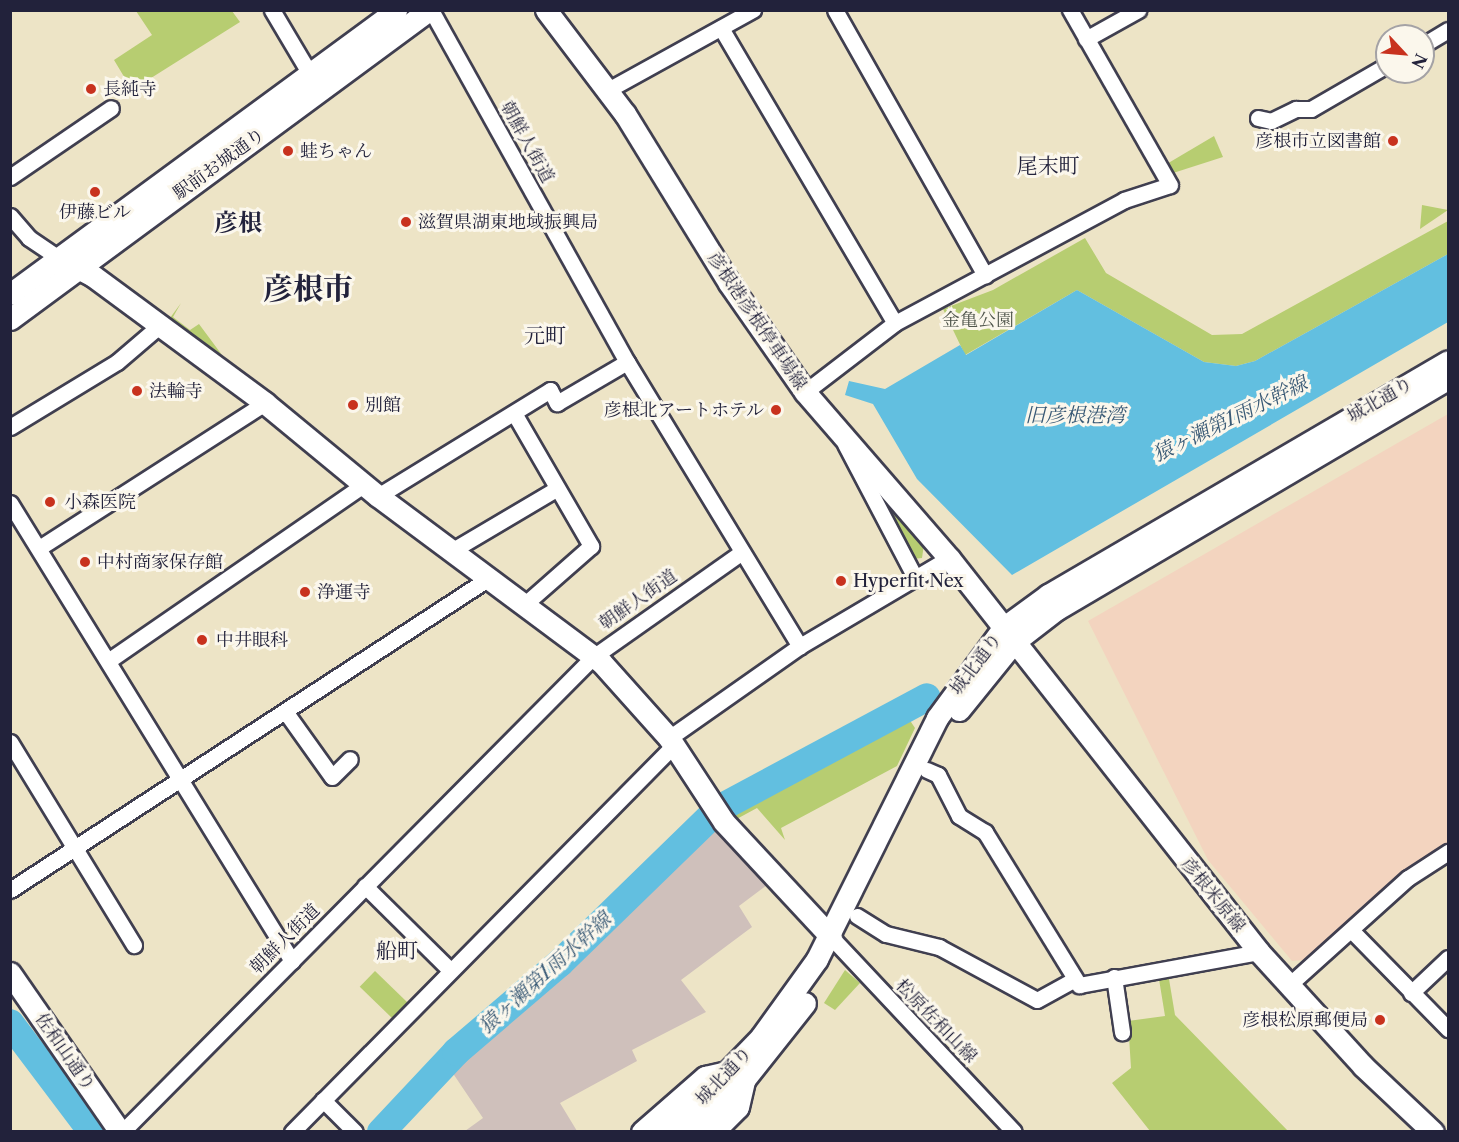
<!DOCTYPE html>
<meta charset="utf-8">
<style>
body{margin:0}
#map{position:relative;width:1459px;height:1142px;overflow:hidden;background:#ede4c6;font-family:"Libre Caslon Text","Noto Serif JP",serif}
div>[style]{position:absolute}
.built>*{inset:0;background:#f3d4bf}
.industrial>*{inset:0;background:#cfc0bb}
.green>*{inset:0;background:#b7cd71;transform-origin:0 0}
.water>*{inset:0;background:#62bfe0}
.river>*{height:28px;margin:-14px;padding:0 14px;transform-origin:14px;border-radius:14px;background:#62bfe0}
.roads{filter:drop-shadow(2px 0 #403f50) drop-shadow(-2px 0 #403f50) drop-shadow(0 2px #403f50) drop-shadow(0 -2px #403f50)}
.street>*{height:15px;margin:-7.5px;padding:0 7.5px;transform-origin:7.5px;border-radius:7.5px;background:#fff}
.secondary>*{height:21px;margin:-10.5px;padding:0 10.5px;transform-origin:10.5px;border-radius:10.5px;background:#fff}
.dots>*{width:16px;height:16px;translate:-50% -50%;box-sizing:border-box;border:3px solid #fbf7ec;border-radius:50%}
span{translate:-50% -50%;white-space:nowrap;text-align:center;line-height:1.15;-webkit-text-stroke:6px #fbf7ec;paint-order:stroke}
.poi-label{font-size:18px;color:#22223b}
.left{translate:0 -50%;text-align:left}
.right{translate:-100% -50%;text-align:right}
.street-label{font-size:18px;color:#22223b}
.park-label{font-size:18px;color:#4f554b}
.water-label{font-size:20px;color:#385975;font-style:italic}
.quarter-label{font-size:21px;color:#22223b}
.district-label{font-size:24px;color:#22223b;font-weight:700}
.town-label{font-size:30px;color:#22223b;font-weight:700}
.frame{position:absolute;inset:0;border:12px solid #22223b;pointer-events:none}
.north{position:absolute;left:1375px;top:24px;width:60px;height:60px;box-sizing:border-box;background:#fbf7ec;border:2px solid #a4a2a5;border-radius:50%;rotate:116deg;font-size:16px;font-weight:700;line-height:24px;text-align:center;color:#22223b}
.north::after{content:'';display:block;margin:auto;width:21px;height:27px;background:#c8321e;clip-path:polygon(50% 0,100% 100%,50% 72%,0 100%)}
</style>
<div id="map">
<div class="built">
<div style="clip-path:polygon(1448px 414px,1448px 844px,1407px 869px,1304px 960px,1292px 961px,1208px 860px,1088px 621px)"></div>
</div>
<div class="industrial">
<div style="clip-path:polygon(710px 823px,771px 882px,739px 906px,752px 927px,681px 980px,706px 1012px,632px 1050px,637px 1061px,560px 1103px,577px 1131px,465px 1131px,483px 1118px,450px 1069px,560px 974px)"></div>
</div>
<div class="green">
<div style="clip-path:polygon(136px 11px,232px 11px,240px 22px,132px 90px,114px 60px,152px 35px)"></div>
<div style="clip-path:polygon(1214px 136px,1223px 157px,1170px 174px,1165px 165px)"></div>
<div style="clip-path:polygon(1422px 205px,1448px 210px,1420px 229px)"></div>
<div style="clip-path:polygon(1448px 221px,1448px 254px,1255px 361px,1236px 366px,1204px 362px,1077px 290px,965px 355px,943px 309px,993px 290px,1085px 238px,1106px 273px,1212px 335px,1242px 334px)"></div>
<div style="clip-path:polygon(181px 303px,173px 317px,190px 330px,199px 324px,222px 355px,170px 318px)"></div>
<div style="clip-path:polygon(881px 497px,924px 544px,922px 558px,913px 559px)"></div>
<div style="clip-path:polygon(907px 716px,915px 728px,897px 766px,781px 828px,785px 840px,757px 808px,733px 821px,728px 814px)"></div>
<div style="clip-path:polygon(845px 970px,860px 983px,835px 1010px,824px 1003px)"></div>
<div style="left:375px;top:971px;width:47px;height:22px;rotate:44deg"></div>
<div style="clip-path:polygon(1158px 973px,1168px 973px,1175px 1015px,1288px 1131px,1150px 1131px,1112px 1083px,1131px 1068px,1128px 1021px,1165px 1016px)"></div>
</div>
<div class="water">
<div style="clip-path:polygon(1448px 254px,1448px 322px,1012px 575px,917px 479px,873px 404px,845px 395px,849px 381px,885px 389px,960px 345px,966px 355px,1077px 290px,1204px 362px,1236px 366px,1255px 361px)"></div>
</div>
<div class="river">
<div style="left:724px;top:806px;width:230px;rotate:-28.2deg"></div>
<div style="left:10px;top:1023px;width:136px;rotate:53deg"></div>
<div style="left:381px;top:1132px;width:110px;rotate:-46.8deg"></div>
<div style="left:456px;top:1052px;width:137px;rotate:-40.6deg"></div>
<div style="left:560px;top:963px;width:211px;rotate:-44.2deg"></div>
</div>
<div class="roads">
<div class="street">
<div style="left:272px;top:10px;width:74px;rotate:59.3deg"></div>
<div style="left:431px;top:10px;width:403px;rotate:60.9deg"></div>
<div style="left:627px;top:362px;width:333px;rotate:58.7deg"></div>
<div style="left:835px;top:10px;width:305px;rotate:60.5deg"></div>
<div style="left:721px;top:28px;width:342px;rotate:59.5deg"></div>
<div style="left:1086px;top:39px;width:60px;rotate:-29.1deg"></div>
<div style="left:1423px;top:45px;width:29px;rotate:-31deg"></div>
<div style="left:606px;top:91px;width:168px;rotate:-28.9deg"></div>
<div style="left:1258px;top:118px;width:13px;rotate:13deg"></div>
<div style="left:1271px;top:121px;width:28px;rotate:-26deg"></div>
<div style="left:1296px;top:109px;width:15px"></div>
<div style="left:1311px;top:109px;width:88px;rotate:-30.1deg"></div>
<div style="left:10px;top:177px;width:122px;rotate:-34.3deg"></div>
<div style="left:10px;top:216px;width:29px;rotate:49deg"></div>
<div style="left:29px;top:238px;width:36px;rotate:34deg"></div>
<div style="left:805px;top:392px;width:113px;rotate:-37.5deg"></div>
<div style="left:895px;top:323px;width:260px;rotate:-28.2deg"></div>
<div style="left:1124px;top:200px;width:48px;rotate:-18.1deg"></div>
<div style="left:1170px;top:185px;width:202px;rotate:-119.7deg"></div>
<div style="left:514px;top:413px;width:154px;rotate:59.9deg"></div>
<div style="left:591px;top:546px;width:88px;rotate:138.7deg"></div>
<div style="left:10px;top:427px;width:125px;rotate:-31.3deg"></div>
<div style="left:117px;top:362px;width:55px;rotate:-40.6deg"></div>
<div style="left:845px;top:444px;width:153px;rotate:62.3deg"></div>
<div style="left:378px;top:496px;width:202px;rotate:-31.6deg"></div>
<div style="left:550px;top:390px;width:15px;rotate:62deg"></div>
<div style="left:557px;top:403px;width:81px;rotate:-30.4deg"></div>
<div style="left:10px;top:503px;width:538px;rotate:58.38deg"></div>
<div style="left:39px;top:548px;width:269px;rotate:-32.7deg"></div>
<div style="left:453px;top:550px;width:120px;rotate:-30.6deg"></div>
<div style="left:108px;top:661px;width:310px;rotate:-34.6deg"></div>
<div style="left:287px;top:714px;width:77px;rotate:54.5deg"></div>
<div style="left:332px;top:777px;width:25px;rotate:-45deg"></div>
<div style="left:669px;top:738px;width:160px;rotate:-35.1deg"></div>
<div style="left:800px;top:646px;width:173px;rotate:-30.6deg"></div>
<div style="left:10px;top:742px;width:238px;rotate:58.6deg"></div>
<div style="left:927px;top:770px;width:12px;rotate:24deg"></div>
<div style="left:938px;top:775px;width:46px;rotate:62.9deg"></div>
<div style="left:959px;top:816px;width:31px;rotate:32deg"></div>
<div style="left:985px;top:832px;width:180px;rotate:58.4deg"></div>
<div style="left:1079px;top:985px;width:183px;rotate:-10.4deg"></div>
<div style="left:365px;top:886px;width:120px;rotate:44.7deg"></div>
<div style="left:10px;top:890px;width:572px;rotate:-33.08deg"></div>
<div style="left:857px;top:916px;width:34px;rotate:32deg"></div>
<div style="left:886px;top:934px;width:55px;rotate:13.8deg"></div>
<div style="left:939px;top:947px;width:111px;rotate:28.4deg"></div>
<div style="left:1037px;top:1000px;width:43px;rotate:-28.9deg"></div>
<div style="left:1351px;top:930px;width:139px;rotate:45.6deg"></div>
<div style="left:831px;top:937px;width:267px;rotate:46.8deg"></div>
<div style="left:1114px;top:977px;width:56px;rotate:81.7deg"></div>
<div style="left:1289px;top:985px;width:160px;rotate:-42deg"></div>
<div style="left:1408px;top:878px;width:48px;rotate:-33deg"></div>
<div style="left:1411px;top:993px;width:51px;rotate:-43.4deg"></div>
<div style="left:323px;top:1100px;width:45px;rotate:45deg"></div>
<div style="left:122px;top:1132px;width:669px;rotate:-45.24deg"></div>
<div style="left:593px;top:657px;width:182px;rotate:-35.2deg"></div>
<div style="left:292px;top:1132px;width:542px;rotate:-45.37deg"></div>
</div>
<div class="secondary">
<div style="left:546px;top:10px;width:131px;rotate:52.8deg"></div>
<div style="left:625px;top:114px;width:198px;rotate:58.4deg"></div>
<div style="left:729px;top:283px;width:133px;rotate:55.1deg"></div>
<div style="left:805px;top:392px;width:220px;rotate:49.1deg"></div>
<div style="left:949px;top:558px;width:501px;rotate:51.8deg"></div>
<div style="left:1259px;top:952px;width:154px;rotate:47.6deg"></div>
<div style="left:1363px;top:1066px;width:96px;rotate:43.3deg"></div>
<div style="left:59px;top:258px;width:38px;rotate:28deg"></div>
<div style="left:93px;top:276px;width:214px;rotate:36.4deg"></div>
<div style="left:265px;top:403px;width:146px;rotate:39.5deg"></div>
<div style="left:378px;top:496px;width:278px;rotate:36.7deg"></div>
<div style="left:601px;top:662px;width:102px;rotate:48.2deg"></div>
<div style="left:669px;top:738px;width:100px;rotate:56.8deg"></div>
<div style="left:724px;top:822px;width:157px;rotate:47.1deg"></div>
<div style="left:10px;top:294px;width:479px;rotate:-36.3deg"></div>
<div style="left:10px;top:319px;width:521px;rotate:-36.41deg"></div>
<div style="left:959px;top:710px;width:86px;rotate:-51.1deg"></div>
<div style="left:1013px;top:643px;width:56px;rotate:-37.7deg"></div>
<div style="left:1057px;top:609px;width:454px;rotate:-30.5deg"></div>
<div style="left:10px;top:973px;width:193px;rotate:55.3deg"></div>
<div style="left:642px;top:1132px;width:84px;rotate:-41.1deg"></div>
<div style="left:705px;top:1077px;width:27px;rotate:-13deg"></div>
<div style="left:669px;top:1132px;width:132px;rotate:-45.9deg"></div>
<div style="left:761px;top:1037px;width:96px;rotate:-54.3deg"></div>
<div style="left:817px;top:959px;width:269px;rotate:-63.5deg"></div>
<div style="left:937px;top:718px;width:112px;rotate:-53.7deg"></div>
<div style="left:1003px;top:628px;width:56px;rotate:-36.3deg"></div>
<div style="left:1048px;top:595px;width:463px;rotate:-30.3deg"></div>
<div style="left:692px;top:1132px;width:74px;rotate:-45deg"></div>
<div style="left:744px;top:1080px;width:98px;rotate:-51.6deg"></div>
<div style="left:713px;top:1132px;width:35px;rotate:-45deg"></div>
<div style="left:738px;top:1107px;width:28px;rotate:-77deg"></div>
</div>
</div>
<div class="dots">
<div style="left:91px;top:89px;background:#c8321e"></div>
<div style="left:1393px;top:141px;background:#c8321e"></div>
<div style="left:288px;top:151px;background:#c8321e"></div>
<div style="left:95px;top:192px;background:#c8321e"></div>
<div style="left:406px;top:222px;background:#c8321e"></div>
<div style="left:137px;top:391px;background:#c8321e"></div>
<div style="left:353px;top:405px;background:#c8321e"></div>
<div style="left:776px;top:410px;background:#c8321e"></div>
<div style="left:50px;top:502px;background:#c8321e"></div>
<div style="left:85px;top:562px;background:#c8321e"></div>
<div style="left:841px;top:581px;background:#c8321e"></div>
<div style="left:305px;top:592px;background:#c8321e"></div>
<div style="left:202px;top:640px;background:#c8321e"></div>
<div style="left:1380px;top:1020px;background:#c8321e"></div>
</div>
<div class="poi-label">
<span class="left" style="left:103px;top:89px">長純寺</span>
<span class="right" style="left:1381px;top:141px">彦根市立図書館</span>
<span class="left" style="left:300px;top:151px">蛙ちゃん</span>
<span style="left:95px;top:212px">伊藤ビル</span>
<span class="left" style="left:418px;top:222px">滋賀県湖東地域振興局</span>
<span class="left" style="left:149px;top:391px">法輪寺</span>
<span class="left" style="left:365px;top:405px">別館</span>
<span class="right" style="left:764px;top:410px">彦根北アートホテル</span>
<span class="left" style="left:64px;top:502px">小森医院</span>
<span class="left" style="left:97px;top:562px">中村商家保存館</span>
<span class="left" style="left:853px;top:581px">Hyperfit Nex</span>
<span class="left" style="left:317px;top:592px">浄運寺</span>
<span class="left" style="left:216px;top:640px">中井眼科</span>
<span class="right" style="left:1368px;top:1020px">彦根松原郵便局</span>
</div>
<div class="street-label">
<span style="left:527px;top:142px;rotate:61deg">朝鮮人街道</span>
<span style="left:219px;top:164px;rotate:-36deg">駅前お城通り</span>
<span style="left:757px;top:321px;rotate:56deg">彦根港彦根停車場線</span>
<span style="left:1380px;top:400px;rotate:-30deg">城北通り</span>
<span style="left:638px;top:600px;rotate:-35deg">朝鮮人街道</span>
<span style="left:976px;top:664px;rotate:-53deg">城北通り</span>
<span style="left:1213px;top:895px;rotate:51deg">彦根米原線</span>
<span style="left:285px;top:939px;rotate:-45deg">朝鮮人街道</span>
<span style="left:936px;top:1021px;rotate:46deg">松原佐和山線</span>
<span style="left:65px;top:1052px;rotate:55deg">佐和山通り</span>
<span style="left:724px;top:1076px;rotate:-47deg">城北通り</span>
</div>
<div class="park-label">
<span style="left:978px;top:320px">金亀公園</span>
</div>
<div class="water-label">
<span style="left:1075px;top:415px">旧彦根港湾</span>
<span style="left:1230px;top:419px;rotate:-26deg">猿ヶ瀬第1雨水幹線</span>
<span style="left:545px;top:973px;rotate:-42deg">猿ヶ瀬第1雨水幹線</span>
</div>
<div class="quarter-label">
<span style="left:1048px;top:166px">尾末町</span>
<span style="left:545px;top:336px">元町</span>
<span style="left:397px;top:951px">船町</span>
</div>
<div class="district-label">
<span style="left:238px;top:223px">彦根</span>
</div>
<div class="town-label">
<span style="left:308px;top:289px">彦根市</span>
</div>
<div class="frame"></div>
<div class="north">N</div>
</div>
